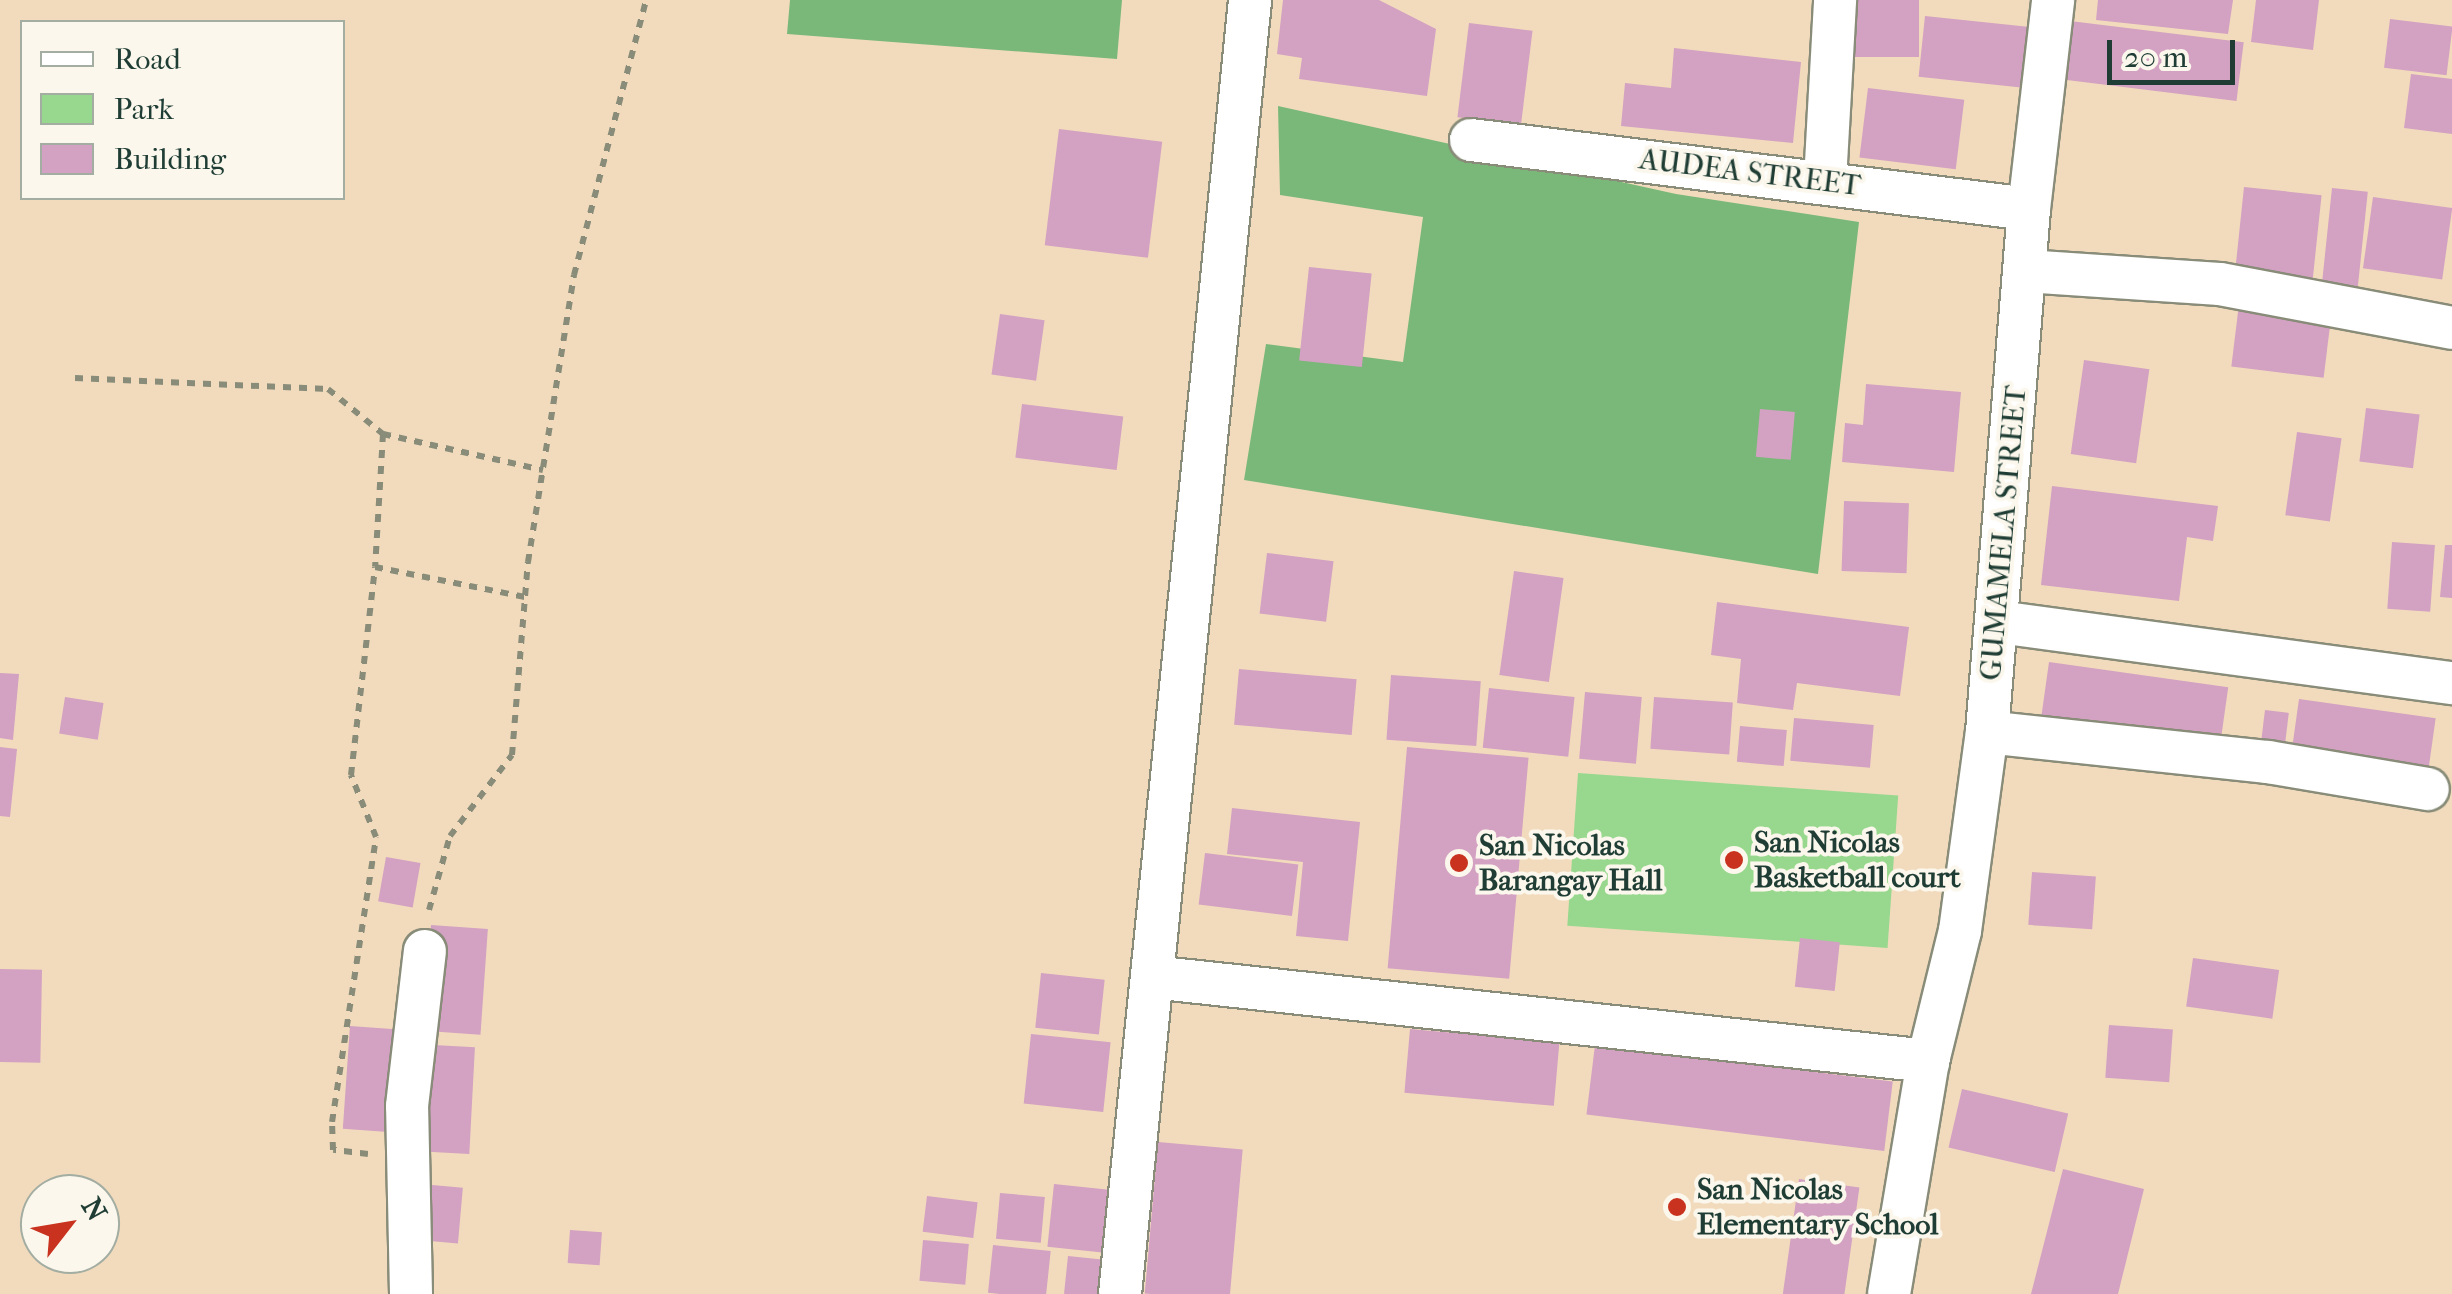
<!DOCTYPE html>
<style>
body{margin:0}
#map{position:relative;width:2452px;height:1294px;overflow:hidden;background:#f2dbbd;font-family:"IM FELL French Canon",serif}
div>[style]{position:absolute}
.green>*{inset:0;background:#98d88e;transform-origin:0 0}
.forest>*{inset:0;background:#7ab879}
.building>*{inset:0;background:#d3a1c1;transform-origin:0 0}
.path>*{height:6px;margin-top:-3px;transform-origin:0;background:repeating-linear-gradient(90deg,#888c78 0 8px,transparent 0 16px)}
.roads{filter:drop-shadow(2px 0 #888c78) drop-shadow(-2px 0 #888c78) drop-shadow(0 2px #888c78) drop-shadow(0 -2px #888c78)}
.minor>*{height:42px;margin:-21px;padding:0 21px;transform-origin:21px;border-radius:21px;background:#fff}
.dots>*{width:28px;height:28px;translate:-50% -50%;box-sizing:border-box;border:5px solid #fbf7ec;border-radius:50%}
span{translate:-50% -50%;white-space:nowrap;text-align:center;line-height:1.15;-webkit-text-stroke:8px #fbf7ec;paint-order:stroke}
.street-label{font-size:30px;color:#1f3d34}
.poi-label{font-size:30px;color:#1f3d34;font-weight:700}
.left{translate:0 -50%;text-align:left}
.legend{position:absolute;left:20px;top:20px;width:325px;height:180px;box-sizing:border-box;background:#fbf7ec;border:2px solid #a3ada2;margin:0;padding:12px 18px;list-style:none;font-size:30px;color:#1f3d34}
.legend li{display:flex;align-items:center;gap:20px;height:50px}
.legend b{width:50px;border:2px solid #a3ada2}
.north{position:absolute;left:20px;top:1174px;width:100px;height:100px;box-sizing:border-box;background:#fbf7ec;border:2px solid #a3ada2;border-radius:50%;rotate:59deg;font-size:28px;font-weight:700;line-height:40px;text-align:center;color:#1f3d34}
.north::after{content:'';display:block;margin:auto;width:35px;height:45px;background:#c8321e;clip-path:polygon(50% 0,100% 100%,50% 72%,0 100%)}
.scale{position:absolute;left:2107px;top:40px;width:128px;height:45px;box-sizing:border-box;border:5px solid #1f3d34;border-top:0;padding-left:12px;font-size:30px;line-height:35px;white-space:nowrap;color:#1f3d34;-webkit-text-stroke:8px #fbf7ec;paint-order:stroke}
</style>
<div id="map">
<div class="green">
<div style="left:1578px;top:773px;width:321px;height:153px;rotate:4deg"></div>
</div>
<div class="forest">
<div style="clip-path:polygon(790px 0,1122px 0,1117px 59px,787px 34px)"></div>
<div style="clip-path:polygon(1278px 106px,1676px 194px,1859px 222px,1818px 574px,1244px 480px,1266px 344px,1403px 362px,1423px 217px,1280px 195px)"></div>
</div>
<div class="building">
<div style="clip-path:polygon(1283px 0,1379px 0,1436px 29px,1427px 96px,1299px 79px,1302px 58px,1277px 54px)"></div>
<div style="left:1852px;top:0;width:67px;height:57px"></div>
<div style="clip-path:polygon(2098px 0,2233px 0,2228px 34px,2096px 20px)"></div>
<div style="clip-path:polygon(2256px 0,2319px 0,2313px 50px,2251px 42px)"></div>
<div style="left:1925px;top:16px;width:103px;height:61px;rotate:6deg"></div>
<div style="left:2390px;top:19px;width:63px;height:49px;rotate:7deg"></div>
<div style="left:2070px;top:21px;width:175px;height:59px;rotate:7deg"></div>
<div style="left:1469px;top:23px;width:64px;height:95px;rotate:7deg"></div>
<div style="clip-path:polygon(1674px 48px,1801px 62px,1793px 143px,1621px 126px,1625px 83px,1671px 88px)"></div>
<div style="clip-path:polygon(2411px 74px,2452px 79px,2452px 134px,2404px 128px)"></div>
<div style="left:1868px;top:88px;width:97px;height:70px;rotate:7deg"></div>
<div style="left:1059px;top:129px;width:104px;height:117px;rotate:7deg"></div>
<div style="left:2244px;top:187px;width:78px;height:87px;rotate:6deg"></div>
<div style="left:2332px;top:188px;width:36px;height:95px;rotate:6deg"></div>
<div style="left:2373px;top:197px;width:80px;height:72px;rotate:8deg"></div>
<div style="left:1309px;top:267px;width:63px;height:94px;rotate:6deg"></div>
<div style="left:2239px;top:304px;width:93px;height:63px;rotate:7deg"></div>
<div style="left:1000px;top:314px;width:45px;height:61px;rotate:8deg"></div>
<div style="left:2084px;top:360px;width:66px;height:95px;rotate:8deg"></div>
<div style="clip-path:polygon(1866px 384px,1961px 392px,1954px 472px,1842px 462px,1845px 423px,1863px 425px)"></div>
<div style="left:1022px;top:404px;width:102px;height:54px;rotate:7deg"></div>
<div style="left:2366px;top:408px;width:54px;height:54px;rotate:7deg"></div>
<div style="left:1760px;top:409px;width:35px;height:48px;rotate:5deg"></div>
<div style="left:2297px;top:432px;width:45px;height:84px;rotate:8deg"></div>
<div style="clip-path:polygon(2052px 486px,2218px 506px,2213px 541px,2187px 537px,2179px 601px,2041px 585px)"></div>
<div style="left:1844px;top:501px;width:65px;height:70px;rotate:2deg"></div>
<div style="left:2392px;top:542px;width:43px;height:67px;rotate:4deg"></div>
<div style="clip-path:polygon(2445px 545px,2452px 545px,2452px 598px,2440px 597px)"></div>
<div style="left:1267px;top:553px;width:67px;height:61px;rotate:7deg"></div>
<div style="left:1514px;top:571px;width:50px;height:105px;rotate:8deg"></div>
<div style="clip-path:polygon(1717px 602px,1909px 627px,1900px 696px,1797px 683px,1793px 710px,1737px 703px,1741px 659px,1711px 655px)"></div>
<div style="left:2049px;top:662px;width:181px;height:64px;rotate:8deg"></div>
<div style="left:1239px;top:669px;width:118px;height:56px;rotate:5deg"></div>
<div style="clip-path:polygon(0 673px,19px 674px,13px 740px,0 738px)"></div>
<div style="left:1391px;top:675px;width:90px;height:65px;rotate:4deg"></div>
<div style="left:1489px;top:688px;width:86px;height:60px;rotate:6deg"></div>
<div style="left:1585px;top:692px;width:57px;height:67px;rotate:5deg"></div>
<div style="left:65px;top:697px;width:39px;height:37px;rotate:9deg"></div>
<div style="left:1654px;top:697px;width:79px;height:52px;rotate:4deg"></div>
<div style="left:2299px;top:699px;width:138px;height:63px;rotate:8deg"></div>
<div style="left:2265px;top:710px;width:24px;height:36px;rotate:7deg"></div>
<div style="left:1794px;top:718px;width:80px;height:43px;rotate:5deg"></div>
<div style="left:1740px;top:726px;width:47px;height:36px;rotate:5deg"></div>
<div style="clip-path:polygon(0 747px,17px 749px,10px 817px,0 816px)"></div>
<div style="left:1407px;top:747px;width:122px;height:222px;rotate:5deg"></div>
<div style="clip-path:polygon(1232px 808px,1360px 822px,1348px 941px,1296px 936px,1303px 862px,1227px 854px)"></div>
<div style="left:1205px;top:853px;width:94px;height:52px;rotate:7deg"></div>
<div style="left:386px;top:857px;width:35px;height:45px;rotate:10deg"></div>
<div style="left:2032px;top:872px;width:64px;height:53px;rotate:4deg"></div>
<div style="left:431px;top:925px;width:57px;height:106px;rotate:4deg"></div>
<div style="left:1800px;top:938px;width:40px;height:49px;rotate:6deg"></div>
<div style="left:2193px;top:958px;width:87px;height:49px;rotate:8deg"></div>
<div style="left:0;top:969px;width:42px;height:93px;rotate:1deg"></div>
<div style="left:1041px;top:973px;width:64px;height:55px;rotate:6deg"></div>
<div style="left:2109px;top:1025px;width:64px;height:53px;rotate:4deg"></div>
<div style="left:350px;top:1026px;width:56px;height:103px;rotate:4deg"></div>
<div style="left:1410px;top:1029px;width:150px;height:64px;rotate:5deg"></div>
<div style="left:1031px;top:1034px;width:80px;height:70px;rotate:6deg"></div>
<div style="left:415px;top:1044px;width:60px;height:107px;rotate:3deg"></div>
<div style="left:1595px;top:1045px;width:300px;height:70px;rotate:7deg"></div>
<div style="left:1962px;top:1089px;width:109px;height:60px;rotate:13deg"></div>
<div style="left:1158px;top:1142px;width:85px;height:152px;rotate:5deg"></div>
<div style="clip-path:polygon(2063px 1169px,2144px 1189px,2118px 1294px,2031px 1294px)"></div>
<div style="left:1799px;top:1179px;width:61px;height:116px;rotate:8deg"></div>
<div style="left:421px;top:1184px;width:42px;height:56px;rotate:5deg"></div>
<div style="left:1054px;top:1184px;width:60px;height:63px;rotate:6deg"></div>
<div style="left:1000px;top:1193px;width:45px;height:46px;rotate:5deg"></div>
<div style="left:927px;top:1196px;width:51px;height:36px;rotate:7deg"></div>
<div style="left:570px;top:1230px;width:32px;height:33px;rotate:4deg"></div>
<div style="left:923px;top:1240px;width:46px;height:41px;rotate:5deg"></div>
<div style="left:993px;top:1245px;width:58px;height:48px;rotate:6deg"></div>
<div style="left:1068px;top:1256px;width:39px;height:38px;rotate:6deg"></div>
</div>
<div class="path">
<div style="left:75px;top:378px;width:253px;rotate:2.5deg"></div>
<div style="left:328px;top:389px;width:71px;rotate:39.3deg"></div>
<div style="left:383px;top:434px;width:164px;rotate:12.7deg"></div>
<div style="left:383px;top:434px;width:133px;rotate:93.4deg"></div>
<div style="left:375px;top:567px;width:153px;rotate:11.3deg"></div>
<div style="left:429px;top:910px;width:77px;rotate:-74.2deg"></div>
<div style="left:450px;top:836px;width:102px;rotate:-52.6deg"></div>
<div style="left:512px;top:755px;width:194px;rotate:-85.3deg"></div>
<div style="left:528px;top:562px;width:291px;rotate:-80.9deg"></div>
<div style="left:574px;top:275px;width:284px;rotate:-75.3deg"></div>
<div style="left:368px;top:1154px;width:35px;rotate:-173deg"></div>
<div style="left:333px;top:1150px;width:28px;rotate:-92deg"></div>
<div style="left:332px;top:1122px;width:288px;rotate:-81.2deg"></div>
<div style="left:376px;top:837px;width:67px;rotate:-112deg"></div>
<div style="left:351px;top:775px;width:209px;rotate:-83.4deg"></div>
</div>
<div class="roads">
<div class="minor">
<div style="left:1471px;top:140px;width:562px;rotate:7.05deg"></div>
<div style="left:1825px;top:181px;width:181px;rotate:-86.8deg"></div>
<div style="left:2025px;top:271px;width:195px;rotate:3.8deg"></div>
<div style="left:2220px;top:284px;width:236px;rotate:10.7deg"></div>
<div style="left:1999px;top:622px;width:457px;rotate:7.7deg"></div>
<div style="left:1987px;top:732px;width:283px;rotate:6.1deg"></div>
<div style="left:2268px;top:762px;width:162px;rotate:9.6deg"></div>
<div style="left:1152px;top:977px;width:781px;rotate:6.18deg"></div>
<div style="left:411px;top:1294px;width:188px;rotate:-91.2deg"></div>
<div style="left:407px;top:1106px;width:156px;rotate:-83.4deg"></div>
<div style="left:1120px;top:1294px;width:1301px;rotate:-84.26deg"></div>
<div style="left:1889px;top:1294px;width:236px;rotate:-80.5deg"></div>
<div style="left:1928px;top:1061px;width:134px;rotate:-76.2deg"></div>
<div style="left:1960px;top:931px;width:201px;rotate:-82.3deg"></div>
<div style="left:1987px;top:732px;width:525px;rotate:-85.41deg"></div>
<div style="left:2029px;top:209px;width:210px;rotate:-83.4deg"></div>
</div>
</div>
<div class="dots">
<div style="left:1734px;top:860px;background:#c8321e"></div>
<div style="left:1459px;top:863px;background:#c8321e"></div>
<div style="left:1677px;top:1207px;background:#c8321e"></div>
</div>
<div class="street-label">
<span style="left:1750px;top:173px;rotate:7deg">AUDEA STREET</span>
<span style="left:2004px;top:533px;rotate:-85deg">GUMAMELA STREET</span>
</div>
<div class="poi-label">
<span class="left" style="left:1754px;top:860px">San Nicolas<br>Basketball court</span>
<span class="left" style="left:1479px;top:863px">San Nicolas<br>Barangay Hall</span>
<span class="left" style="left:1697px;top:1207px">San Nicolas<br>Elementary School</span>
</div>
<ul class="legend">
<li><b style="height:12px;background:#fff"></b>Road</li>
<li><b style="height:28px;background:#98d88e"></b>Park</li>
<li><b style="height:28px;background:#d3a1c1"></b>Building</li>
</ul>
<div class="north">N</div>
<div class="scale">20 m</div>
</div>
